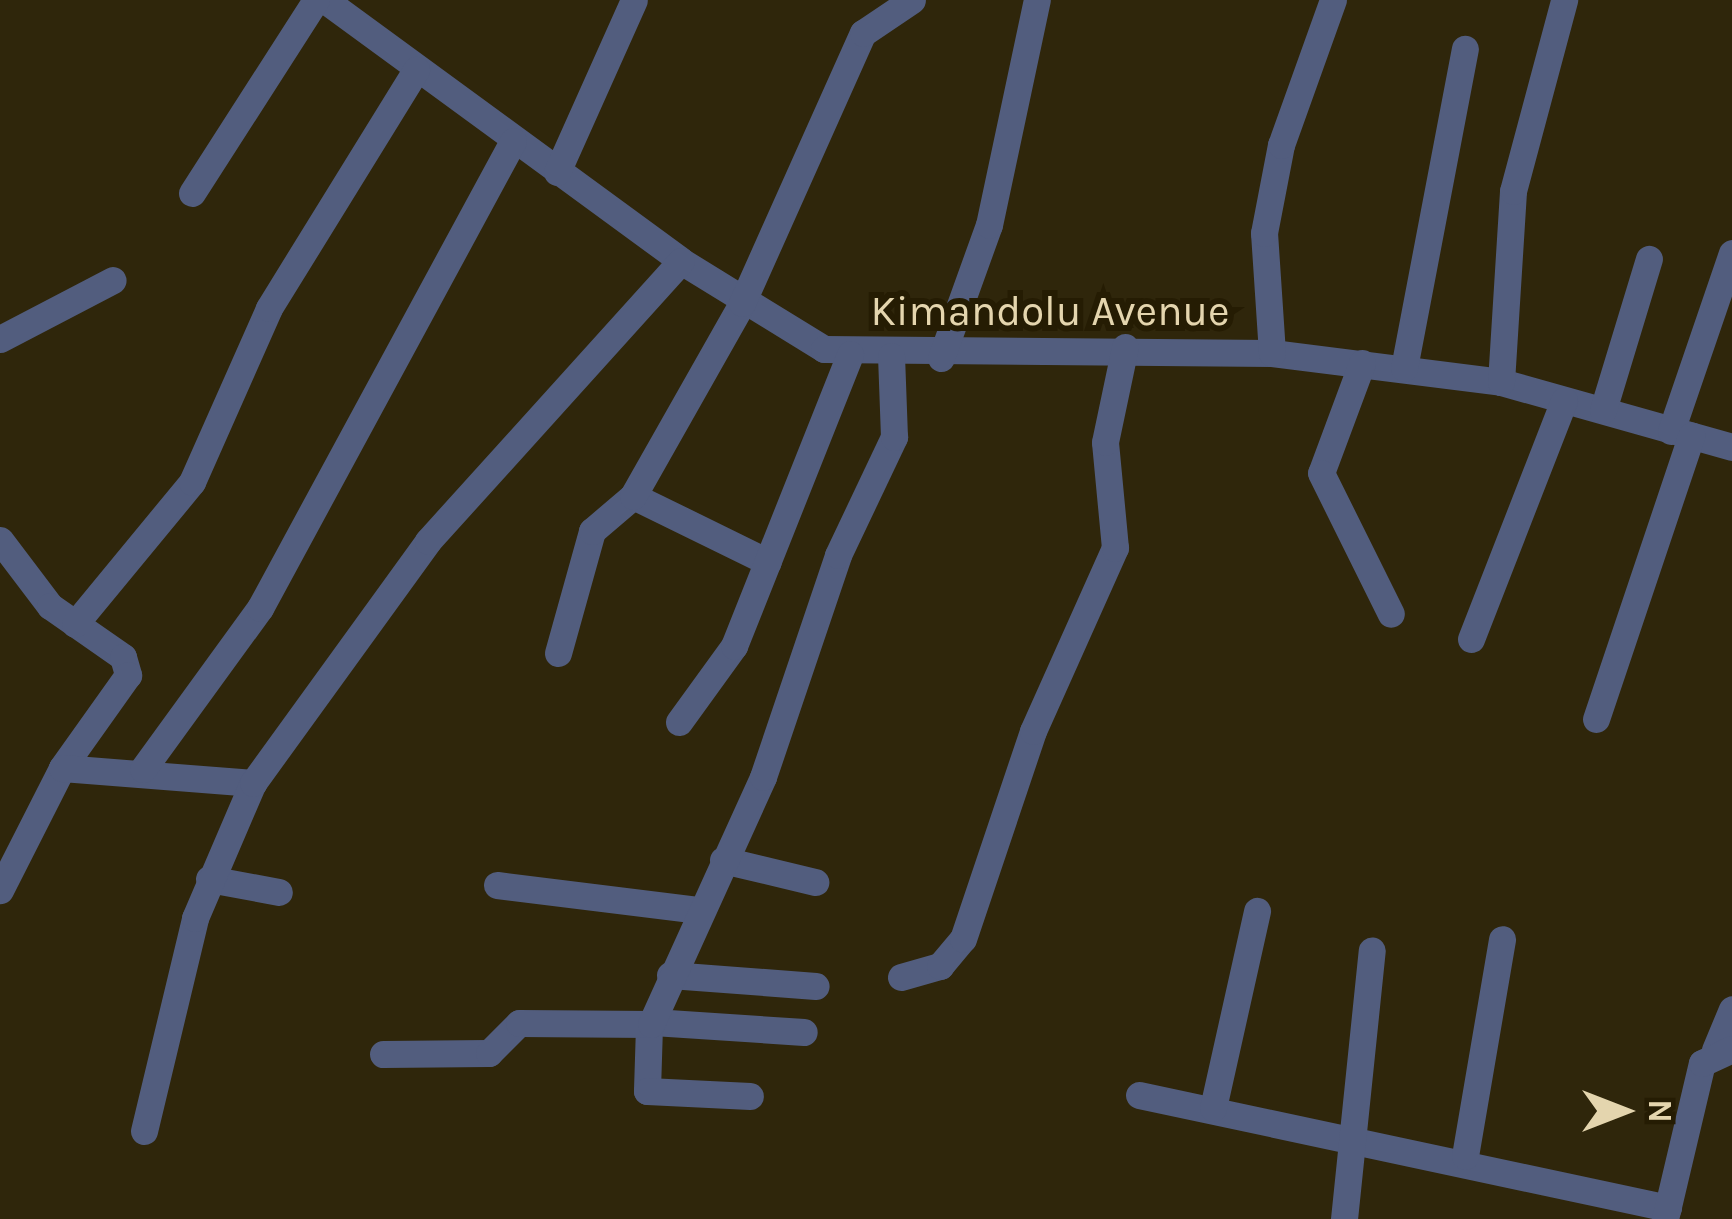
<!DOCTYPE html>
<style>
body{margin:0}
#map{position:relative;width:1732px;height:1219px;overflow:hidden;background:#2f260b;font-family:Karla,sans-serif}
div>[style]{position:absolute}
.minor>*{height:27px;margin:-13.5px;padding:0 13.5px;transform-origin:13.5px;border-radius:13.5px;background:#525d7e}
span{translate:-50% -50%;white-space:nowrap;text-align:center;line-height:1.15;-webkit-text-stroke:12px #251c03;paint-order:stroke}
.street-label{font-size:42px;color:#e4d5ae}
.north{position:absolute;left:1564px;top:1051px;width:120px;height:120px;-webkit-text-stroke:9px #251c03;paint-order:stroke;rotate:90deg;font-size:33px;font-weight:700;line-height:48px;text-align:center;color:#e4d5ae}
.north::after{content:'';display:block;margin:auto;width:42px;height:54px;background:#e4d5ae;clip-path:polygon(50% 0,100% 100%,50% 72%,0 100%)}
</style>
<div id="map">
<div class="minor">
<div style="left:325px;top:0;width:441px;rotate:36.2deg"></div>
<div style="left:681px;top:261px;width:168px;rotate:31.6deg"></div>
<div style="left:824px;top:349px;width:448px;rotate:0.5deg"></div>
<div style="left:1272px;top:353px;width:231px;rotate:7.2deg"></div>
<div style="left:1501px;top:382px;width:240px;rotate:15.7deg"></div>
<div style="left:557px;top:172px;width:188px;rotate:-65.9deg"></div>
<div style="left:192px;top:193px;width:229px;rotate:-57.3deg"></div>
<div style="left:0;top:339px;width:127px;rotate:-27.6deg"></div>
<div style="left:1272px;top:353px;width:120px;rotate:-93.8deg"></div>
<div style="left:1264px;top:233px;width:90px;rotate:-79.1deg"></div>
<div style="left:1281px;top:145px;width:154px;rotate:-70.3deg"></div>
<div style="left:941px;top:358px;width:141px;rotate:-70.2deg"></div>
<div style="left:989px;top:225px;width:230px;rotate:-78deg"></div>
<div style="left:1362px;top:363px;width:117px;rotate:110.4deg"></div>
<div style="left:1321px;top:473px;width:157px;rotate:63.6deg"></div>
<div style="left:1404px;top:368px;width:325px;rotate:-79.2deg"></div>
<div style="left:1501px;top:382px;width:191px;rotate:-86.4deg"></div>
<div style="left:1513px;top:191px;width:198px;rotate:-75deg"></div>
<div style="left:1603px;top:410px;width:158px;rotate:-73.1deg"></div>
<div style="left:1671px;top:431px;width:188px;rotate:-71.1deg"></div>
<div style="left:633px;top:496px;width:150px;rotate:26.1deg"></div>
<div style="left:0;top:540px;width:83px;rotate:52.9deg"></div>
<div style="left:50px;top:606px;width:89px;rotate:34.9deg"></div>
<div style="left:123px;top:657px;width:19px;rotate:74deg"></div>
<div style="left:128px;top:675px;width:114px;rotate:125.4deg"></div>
<div style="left:62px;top:768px;width:137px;rotate:116.9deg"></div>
<div style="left:75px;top:624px;width:184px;rotate:-50.5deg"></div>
<div style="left:192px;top:482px;width:190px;rotate:-66.1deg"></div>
<div style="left:269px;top:308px;width:280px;rotate:-58.3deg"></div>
<div style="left:1471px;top:639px;width:256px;rotate:-68.7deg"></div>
<div style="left:558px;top:653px;width:127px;rotate:-74.4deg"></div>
<div style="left:592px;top:531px;width:54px;rotate:-40.5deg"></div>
<div style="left:633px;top:496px;width:222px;rotate:-60.5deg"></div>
<div style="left:742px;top:303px;width:296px;rotate:-65.9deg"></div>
<div style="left:863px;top:33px;width:59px;rotate:-34deg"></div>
<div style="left:1596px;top:719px;width:299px;rotate:-71.4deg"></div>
<div style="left:679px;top:722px;width:94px;rotate:-54.1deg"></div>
<div style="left:734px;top:646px;width:314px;rotate:-68.3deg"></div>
<div style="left:62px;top:768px;width:192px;rotate:4.5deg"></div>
<div style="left:143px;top:769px;width:199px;rotate:-54deg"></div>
<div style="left:260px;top:608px;width:531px;rotate:-61.55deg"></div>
<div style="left:723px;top:860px;width:95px;rotate:13.4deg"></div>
<div style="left:209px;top:879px;width:71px;rotate:10.5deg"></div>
<div style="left:497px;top:885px;width:202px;rotate:7.1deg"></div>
<div style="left:670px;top:975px;width:146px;rotate:4.3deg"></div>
<div style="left:901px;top:977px;width:41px;rotate:-15.8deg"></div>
<div style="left:940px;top:966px;width:35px;rotate:-50deg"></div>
<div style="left:963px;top:939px;width:219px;rotate:-71.4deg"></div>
<div style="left:1033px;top:731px;width:201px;rotate:-65.9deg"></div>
<div style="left:1115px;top:548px;width:106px;rotate:-95.4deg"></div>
<div style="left:1105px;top:442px;width:97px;rotate:-78.1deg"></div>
<div style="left:653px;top:1022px;width:151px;rotate:3.8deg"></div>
<div style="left:649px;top:1026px;width:65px;rotate:91.8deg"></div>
<div style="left:647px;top:1091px;width:103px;rotate:2.8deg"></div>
<div style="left:1715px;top:1050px;width:44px;rotate:-67.5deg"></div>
<div style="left:383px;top:1054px;width:106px;rotate:-0.5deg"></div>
<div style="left:489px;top:1053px;width:42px;rotate:-45deg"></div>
<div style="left:519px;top:1023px;width:132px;rotate:0.4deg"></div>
<div style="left:651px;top:1024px;width:271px;rotate:-65.6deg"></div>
<div style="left:763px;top:777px;width:234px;rotate:-71.3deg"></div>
<div style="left:838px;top:555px;width:131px;rotate:-64.6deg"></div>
<div style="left:894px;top:437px;width:81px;rotate:-92.1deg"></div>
<div style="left:1139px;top:1095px;width:541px;rotate:12.06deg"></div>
<div style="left:1213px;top:1108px;width:202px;rotate:-77.4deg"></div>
<div style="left:144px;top:1131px;width:219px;rotate:-76.5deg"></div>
<div style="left:195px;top:918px;width:147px;rotate:-66.8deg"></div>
<div style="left:253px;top:783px;width:299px;rotate:-54.1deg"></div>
<div style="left:428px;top:541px;width:377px;rotate:-47.9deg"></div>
<div style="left:1465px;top:1156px;width:220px;rotate:-80.3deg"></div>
<div style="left:1344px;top:1219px;width:270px;rotate:-84.1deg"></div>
<div style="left:1665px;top:1219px;width:160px;rotate:-76.7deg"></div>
<div style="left:1702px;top:1063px;width:33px;rotate:-25deg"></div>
</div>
<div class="street-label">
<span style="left:1050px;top:311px">Kimandolu Avenue</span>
</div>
<div class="north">N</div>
</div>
